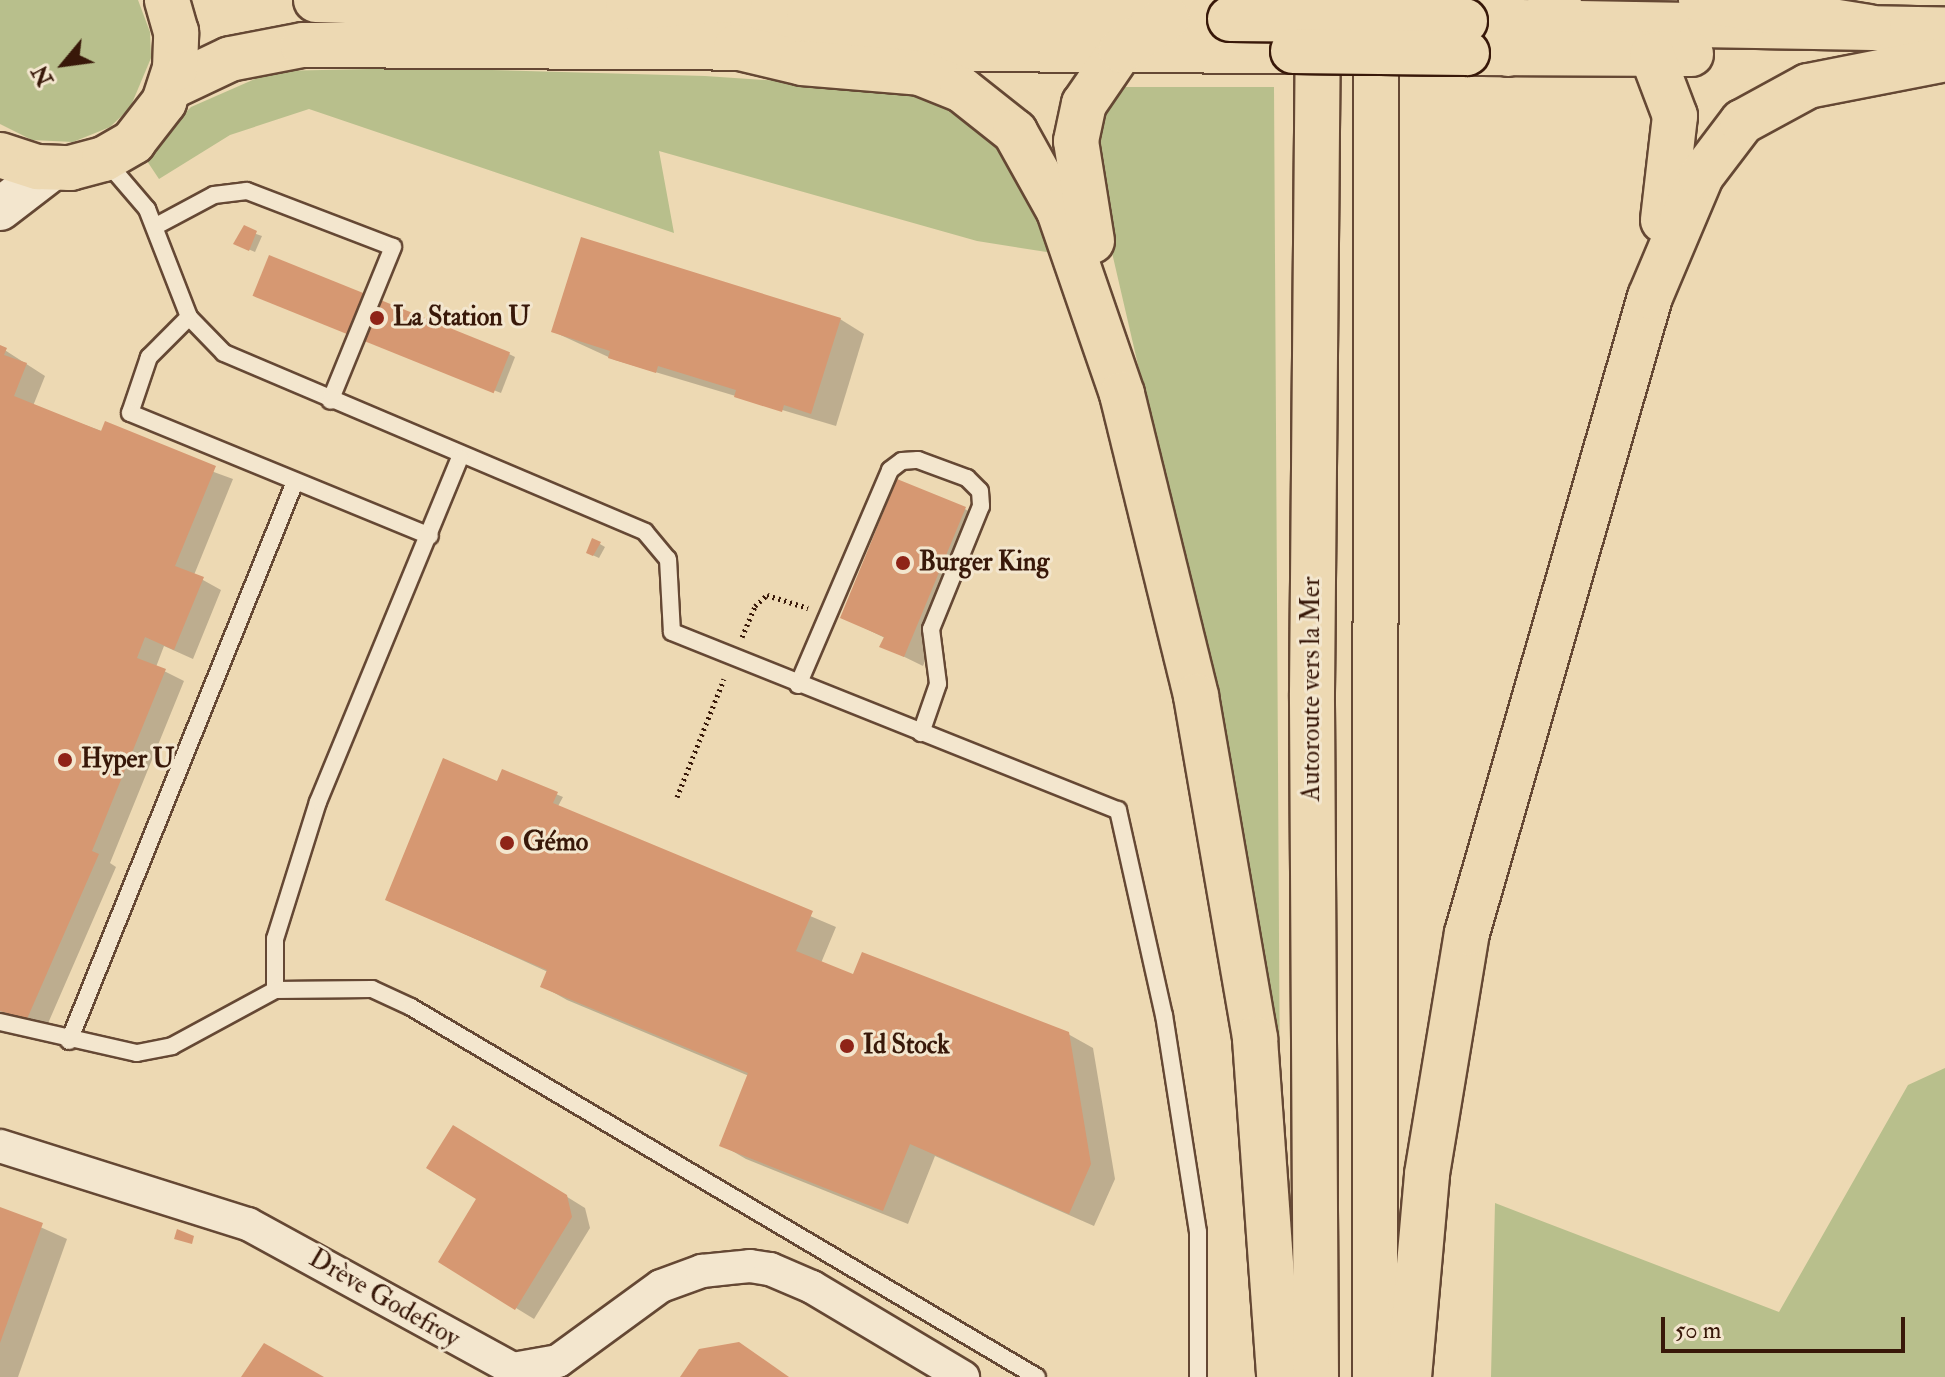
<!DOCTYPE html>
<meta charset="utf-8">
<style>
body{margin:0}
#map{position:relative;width:1945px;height:1377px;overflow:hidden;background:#edd9b3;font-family:"IM FELL Double Pica",serif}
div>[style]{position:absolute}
.green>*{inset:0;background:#b8bf8c}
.shadow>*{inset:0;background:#0003}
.building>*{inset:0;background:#d69872;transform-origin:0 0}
.path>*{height:5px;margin-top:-2.5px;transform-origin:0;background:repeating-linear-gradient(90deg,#381809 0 2px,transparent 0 6px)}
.roads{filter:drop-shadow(2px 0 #654834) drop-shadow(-2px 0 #654834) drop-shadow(0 2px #654834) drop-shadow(0 -2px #654834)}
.service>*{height:16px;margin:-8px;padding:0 8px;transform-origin:8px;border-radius:8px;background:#f3e6ce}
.minor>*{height:32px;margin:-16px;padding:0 16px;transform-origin:16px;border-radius:16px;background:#f3e6ce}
.tertiary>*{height:42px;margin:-21px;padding:0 21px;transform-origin:21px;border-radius:21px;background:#f3e6ce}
.primary>*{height:44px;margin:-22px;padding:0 22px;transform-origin:22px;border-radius:22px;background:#edd9b3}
.motorway>*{height:44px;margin:-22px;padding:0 22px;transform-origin:22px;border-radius:22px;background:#edd9b3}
.bridges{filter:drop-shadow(2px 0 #381809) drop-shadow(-2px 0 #381809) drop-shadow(0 2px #381809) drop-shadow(0 -2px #381809)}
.primary-bridge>*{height:44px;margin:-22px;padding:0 22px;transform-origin:22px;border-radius:22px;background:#edd9b3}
.dots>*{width:22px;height:22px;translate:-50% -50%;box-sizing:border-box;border:4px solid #f3e6ce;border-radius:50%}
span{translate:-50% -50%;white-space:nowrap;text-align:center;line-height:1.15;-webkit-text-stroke:6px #f3e6ce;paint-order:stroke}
.poi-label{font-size:26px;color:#381809;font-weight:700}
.left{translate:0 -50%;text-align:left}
.street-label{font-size:26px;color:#381809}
.north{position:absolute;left:24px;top:24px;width:80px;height:80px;-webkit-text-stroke:6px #f3e6ce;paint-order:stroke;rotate:241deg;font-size:22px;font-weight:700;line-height:32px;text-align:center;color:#381809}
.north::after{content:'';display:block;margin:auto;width:28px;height:36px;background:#381809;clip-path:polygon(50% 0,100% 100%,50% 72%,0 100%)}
.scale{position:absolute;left:1661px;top:1317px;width:244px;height:36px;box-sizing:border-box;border:4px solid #381809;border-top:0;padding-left:10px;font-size:24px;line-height:28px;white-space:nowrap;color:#381809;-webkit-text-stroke:6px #f3e6ce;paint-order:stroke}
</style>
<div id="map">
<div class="green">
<div style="clip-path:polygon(0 0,138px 0,150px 32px,151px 58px,130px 108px,110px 127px,73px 142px,32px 140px,0 124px)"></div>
<div style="clip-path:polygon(421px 68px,705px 76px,918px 90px,996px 144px,1053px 253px,977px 241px,659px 151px,674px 233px,309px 109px,230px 135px,159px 179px,143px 155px,191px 107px,273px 71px)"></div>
<div style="clip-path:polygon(1115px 87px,1274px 87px,1280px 1106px,1200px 633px,1110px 244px,1099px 132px)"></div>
<div style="clip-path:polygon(1945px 1068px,1945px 1377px,1491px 1377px,1495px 1203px,1779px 1312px,1908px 1085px)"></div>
</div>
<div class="shadow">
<div style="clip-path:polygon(242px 229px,262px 236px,255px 252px,241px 246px)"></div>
<div style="clip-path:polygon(260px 298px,509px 354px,515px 357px,501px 393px)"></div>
<div style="clip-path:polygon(840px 319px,864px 334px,836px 426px,615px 360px,554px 332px)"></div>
<div style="clip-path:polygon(0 347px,45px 376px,33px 406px,233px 479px,194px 575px,221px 590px,193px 659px,164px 646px,156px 667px,184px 681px,110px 863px,116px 867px,46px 1028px,0 1014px)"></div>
<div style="clip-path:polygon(965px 509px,983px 520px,923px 666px,882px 646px,885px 638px,842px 617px)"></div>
<div style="clip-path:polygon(593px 540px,605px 547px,599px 558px,588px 553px)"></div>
<div style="clip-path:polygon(503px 772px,563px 797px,557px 808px,836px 927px,821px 963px,864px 980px,1068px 1034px,1093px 1048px,1115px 1179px,1094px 1226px,935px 1156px,908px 1224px,746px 1159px,722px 1145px,749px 1076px,567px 1000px,542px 986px,548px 972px,388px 899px,506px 786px)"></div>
<div style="clip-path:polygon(472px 1138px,585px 1208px,590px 1228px,534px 1319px,516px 1308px,479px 1199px)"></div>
<div style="clip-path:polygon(0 1209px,67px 1239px,18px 1377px,0 1377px)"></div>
</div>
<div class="building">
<div style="clip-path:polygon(244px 225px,257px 231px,249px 251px,233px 244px)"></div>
<div style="clip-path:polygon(581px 237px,841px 318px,811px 414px,784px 405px,782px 412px,734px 397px,736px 390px,658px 366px,656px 373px,608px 358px,610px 351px,551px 332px)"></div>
<div style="left:269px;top:255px;width:260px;height:44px;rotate:22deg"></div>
<div style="clip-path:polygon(0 345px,7px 348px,4px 355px,27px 363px,14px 396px,101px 431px,105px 421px,216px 466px,175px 566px,204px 577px,174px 650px,145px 637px,137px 658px,166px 669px,92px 851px,99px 854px,27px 1019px,0 1011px)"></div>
<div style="clip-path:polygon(897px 479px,966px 507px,904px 657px,879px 647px,884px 637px,840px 618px)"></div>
<div style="clip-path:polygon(592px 538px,601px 542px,593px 556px,586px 553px)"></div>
<div style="clip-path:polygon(443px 758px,497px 781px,502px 769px,558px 792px,553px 803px,813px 911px,796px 951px,853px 974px,862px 952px,1069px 1032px,1091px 1164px,1069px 1214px,910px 1144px,883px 1211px,719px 1146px,748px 1073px,540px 987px,547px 970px,385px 900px)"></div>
<div style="clip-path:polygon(453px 1125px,567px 1195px,572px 1217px,515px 1310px,438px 1262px,476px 1199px,426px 1168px)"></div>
<div style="clip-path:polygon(0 1207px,43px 1223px,0 1343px)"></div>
<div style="clip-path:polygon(177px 1229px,194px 1236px,192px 1244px,174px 1239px)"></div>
<div style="clip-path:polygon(739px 1342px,789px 1377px,680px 1377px,699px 1349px)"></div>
<div style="clip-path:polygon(264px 1343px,324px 1377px,241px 1377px)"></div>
</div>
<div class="path">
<div style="left:742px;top:637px;width:34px;rotate:-67deg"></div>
<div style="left:755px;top:606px;width:16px;rotate:-43deg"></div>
<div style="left:767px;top:595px;width:43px;rotate:17.6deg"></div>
<div style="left:677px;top:797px;width:127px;rotate:-68.3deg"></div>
</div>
<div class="roads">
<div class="service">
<div style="left:105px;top:160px;width:65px;rotate:49.4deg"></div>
<div style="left:147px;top:209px;width:116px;rotate:68.7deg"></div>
<div style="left:189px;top:317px;width:50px;rotate:45.8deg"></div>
<div style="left:224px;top:353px;width:457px;rotate:23deg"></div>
<div style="left:645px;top:532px;width:35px;rotate:50deg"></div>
<div style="left:668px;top:559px;width:73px;rotate:86.9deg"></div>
<div style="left:672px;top:632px;width:480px;rotate:21.8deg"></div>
<div style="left:1118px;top:810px;width:210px;rotate:77.4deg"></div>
<div style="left:1164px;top:1015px;width:220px;rotate:81.1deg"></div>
<div style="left:1198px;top:1232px;width:145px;rotate:90deg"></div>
<div style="left:156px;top:226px;width:66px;rotate:-28.1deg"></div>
<div style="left:214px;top:195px;width:33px;rotate:-7deg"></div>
<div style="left:247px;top:191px;width:156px;rotate:21deg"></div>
<div style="left:393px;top:247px;width:166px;rotate:112.2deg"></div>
<div style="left:189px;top:317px;width:57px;rotate:135deg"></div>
<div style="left:149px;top:357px;width:59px;rotate:108.7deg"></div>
<div style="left:130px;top:413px;width:324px;rotate:22.3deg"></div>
<div style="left:798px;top:685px;width:234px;rotate:-66.8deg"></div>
<div style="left:890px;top:470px;width:15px;rotate:-37deg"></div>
<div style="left:902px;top:461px;width:16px;rotate:-4deg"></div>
<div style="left:918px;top:460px;width:52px;rotate:20.2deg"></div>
<div style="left:967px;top:478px;width:18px;rotate:45deg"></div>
<div style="left:980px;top:491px;width:15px;rotate:86deg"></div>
<div style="left:981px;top:506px;width:133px;rotate:112.1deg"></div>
<div style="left:931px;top:629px;width:55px;rotate:82.7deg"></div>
<div style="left:938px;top:684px;width:52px;rotate:109.1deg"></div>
<div style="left:275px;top:990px;width:51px;rotate:-90deg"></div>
<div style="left:275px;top:939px;width:144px;rotate:-72.6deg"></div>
<div style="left:318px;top:802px;width:372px;rotate:-67.6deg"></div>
<div style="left:0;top:1022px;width:140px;rotate:12.8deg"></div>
<div style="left:137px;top:1053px;width:36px;rotate:-11deg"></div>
<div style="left:172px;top:1046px;width:117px;rotate:-28.5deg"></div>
<div style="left:275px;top:990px;width:97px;rotate:-0.6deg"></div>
<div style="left:372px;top:989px;width:43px;rotate:24.8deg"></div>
<div style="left:411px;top:1007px;width:727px;rotate:30.59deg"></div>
<div style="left:69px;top:1041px;width:603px;rotate:-67.99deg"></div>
</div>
<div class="minor">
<div style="left:0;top:1146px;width:260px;rotate:17.5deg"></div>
<div style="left:248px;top:1224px;width:302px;rotate:28.7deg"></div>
<div style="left:513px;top:1369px;width:46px;rotate:-10.1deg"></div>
<div style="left:558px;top:1361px;width:127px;rotate:-36.1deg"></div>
<div style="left:661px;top:1286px;width:44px;rotate:-20.1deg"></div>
<div style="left:702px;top:1271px;width:48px;rotate:-5.9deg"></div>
<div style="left:750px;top:1266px;width:20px;rotate:9deg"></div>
<div style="left:770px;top:1269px;width:46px;rotate:23.2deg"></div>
<div style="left:812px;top:1287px;width:176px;rotate:30.8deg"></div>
</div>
<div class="tertiary">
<div style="left:0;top:209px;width:67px;rotate:-37.7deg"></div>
</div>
<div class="primary">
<div style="left:316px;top:0;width:493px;rotate:1.9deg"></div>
<div style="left:809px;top:16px;width:421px;rotate:0.4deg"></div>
<div style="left:1465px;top:21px;width:480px;rotate:1deg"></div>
<div style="left:1479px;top:53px;width:212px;rotate:0.3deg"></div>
<div style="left:171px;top:87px;width:65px;rotate:-25.4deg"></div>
<div style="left:230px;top:59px;width:74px;rotate:-10.9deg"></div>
<div style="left:303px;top:45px;width:990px;rotate:0.35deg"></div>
<div style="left:0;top:155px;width:40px;rotate:18deg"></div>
<div style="left:38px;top:167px;width:32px;rotate:2deg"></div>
<div style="left:70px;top:168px;width:35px;rotate:-15deg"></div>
<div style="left:104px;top:159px;width:34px;rotate:-30deg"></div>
<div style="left:133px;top:142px;width:51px;rotate:-52.2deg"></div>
<div style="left:164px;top:102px;width:35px;rotate:-72deg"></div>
<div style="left:175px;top:69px;width:37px;rotate:-88deg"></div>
<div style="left:176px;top:32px;width:33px;rotate:-106deg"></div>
</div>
<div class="motorway">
<div style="left:1701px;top:0;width:170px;rotate:9.1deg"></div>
<div style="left:628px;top:7px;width:102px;rotate:-3.9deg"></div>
<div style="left:736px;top:47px;width:68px;rotate:13.6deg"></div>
<div style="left:802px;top:63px;width:118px;rotate:4.8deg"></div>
<div style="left:920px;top:73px;width:45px;rotate:22deg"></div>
<div style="left:962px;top:90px;width:68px;rotate:38.4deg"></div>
<div style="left:1015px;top:132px;width:90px;rotate:60.9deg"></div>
<div style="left:1059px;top:211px;width:194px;rotate:71deg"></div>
<div style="left:1122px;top:394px;width:311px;rotate:76.2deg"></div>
<div style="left:1196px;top:696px;width:348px;rotate:80.2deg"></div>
<div style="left:1255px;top:1039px;width:339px;rotate:85.9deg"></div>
<div style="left:1508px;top:54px;width:74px;rotate:-46.6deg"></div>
<div style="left:1652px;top:55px;width:65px;rotate:69.3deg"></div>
<div style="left:1675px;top:116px;width:105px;rotate:96.6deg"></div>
<div style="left:1092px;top:241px;width:101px;rotate:-99.1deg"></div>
<div style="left:1076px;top:141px;width:38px;rotate:-78deg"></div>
<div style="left:1084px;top:104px;width:65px;rotate:-55.6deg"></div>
<div style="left:1121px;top:50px;width:56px;rotate:-34.8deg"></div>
<div style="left:1316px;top:1377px;width:684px;rotate:-90.34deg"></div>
<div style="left:1312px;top:693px;width:679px;rotate:-89.49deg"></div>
<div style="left:1375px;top:1377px;width:1362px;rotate:-89.96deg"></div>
<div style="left:1409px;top:1377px;width:204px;rotate:-84.9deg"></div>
<div style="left:1427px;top:1174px;width:244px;rotate:-80.6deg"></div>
<div style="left:1467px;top:933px;width:662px;rotate:-73.95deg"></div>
<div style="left:1650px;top:297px;width:131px;rotate:-67.1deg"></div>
<div style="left:1701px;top:176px;width:68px;rotate:-52.8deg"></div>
<div style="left:1742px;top:122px;width:75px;rotate:-28.6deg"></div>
<div style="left:1808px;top:86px;width:140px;rotate:-11.1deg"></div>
</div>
</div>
<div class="bridges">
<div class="primary-bridge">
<div style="left:1230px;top:19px;width:235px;rotate:0.5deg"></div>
<div style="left:1293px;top:51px;width:174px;rotate:0.7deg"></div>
</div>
</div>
<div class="dots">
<div style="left:377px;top:318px;background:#8f2418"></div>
<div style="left:903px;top:563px;background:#8f2418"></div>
<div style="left:65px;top:760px;background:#8f2418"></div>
<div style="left:507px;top:843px;background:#8f2418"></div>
<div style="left:847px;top:1046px;background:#8f2418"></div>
</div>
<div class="poi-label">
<span class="left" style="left:393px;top:318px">La Station U</span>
<span class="left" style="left:919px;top:563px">Burger King</span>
<span class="left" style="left:81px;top:760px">Hyper U</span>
<span class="left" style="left:523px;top:843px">Gémo</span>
<span class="left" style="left:863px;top:1046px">Id Stock</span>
</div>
<div class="street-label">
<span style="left:1312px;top:689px;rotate:-90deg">Autoroute vers la Mer</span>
<span style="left:384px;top:1299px;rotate:30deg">Drève Godefroy</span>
</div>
<div class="north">N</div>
<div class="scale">50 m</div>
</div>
